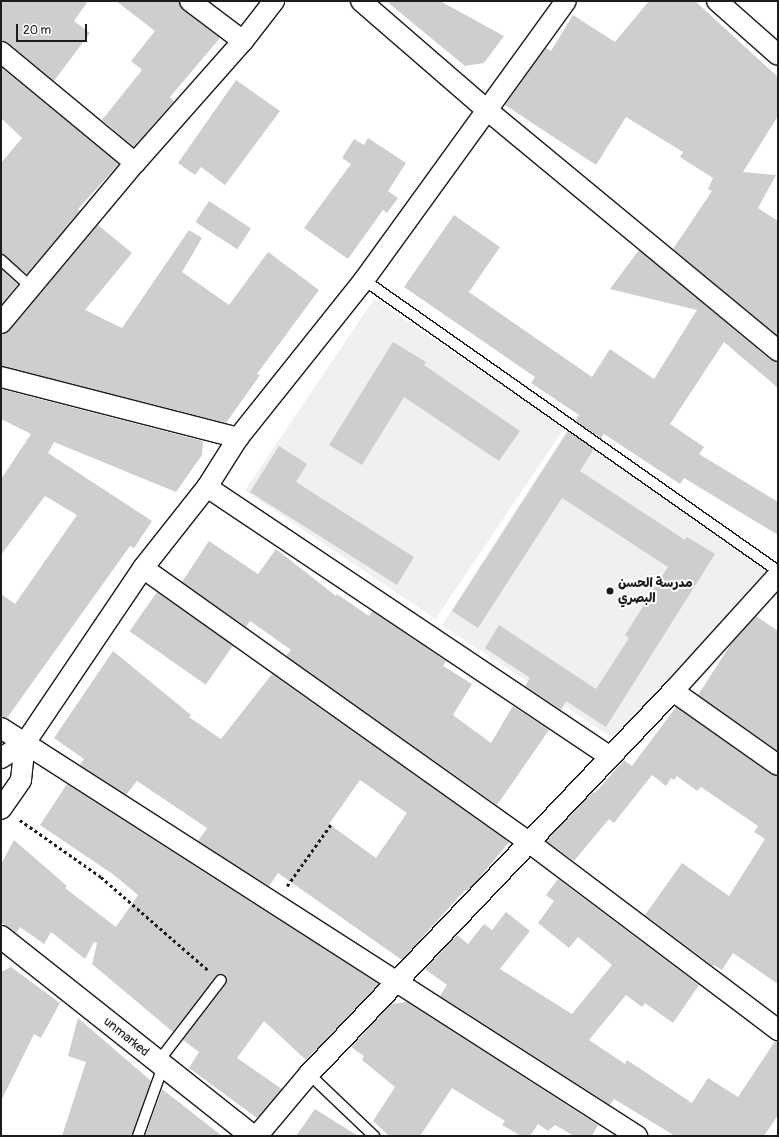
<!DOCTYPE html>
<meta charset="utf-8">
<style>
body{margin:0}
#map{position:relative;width:779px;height:1137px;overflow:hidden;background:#fff;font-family:Pangolin,"Playpen Sans Arabic",sans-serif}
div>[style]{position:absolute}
.built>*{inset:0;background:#f0f0f0;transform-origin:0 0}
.building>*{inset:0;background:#cecece;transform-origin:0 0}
.path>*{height:2.5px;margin-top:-1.25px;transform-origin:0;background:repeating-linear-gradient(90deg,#1c1c1c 0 3px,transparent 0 6px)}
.roads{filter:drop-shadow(1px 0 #1c1c1c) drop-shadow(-1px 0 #1c1c1c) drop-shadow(0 1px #1c1c1c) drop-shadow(0 -1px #1c1c1c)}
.service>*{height:10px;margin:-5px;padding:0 5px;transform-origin:5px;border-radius:5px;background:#fff}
.minor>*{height:20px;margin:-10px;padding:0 10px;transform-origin:10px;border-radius:10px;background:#fff}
.tertiary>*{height:22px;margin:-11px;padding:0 11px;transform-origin:11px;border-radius:11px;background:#fff}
.dots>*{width:11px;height:11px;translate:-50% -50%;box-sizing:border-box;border:2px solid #fff;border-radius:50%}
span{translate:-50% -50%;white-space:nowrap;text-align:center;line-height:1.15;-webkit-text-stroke:4px #fff;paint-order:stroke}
.poi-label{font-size:13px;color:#1c1c1c;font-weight:700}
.left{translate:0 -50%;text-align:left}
.street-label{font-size:13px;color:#1c1c1c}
.frame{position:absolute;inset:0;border:2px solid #1c1c1c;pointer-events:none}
.scale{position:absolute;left:16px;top:24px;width:71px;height:18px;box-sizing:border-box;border:2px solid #1c1c1c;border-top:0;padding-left:5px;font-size:12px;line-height:14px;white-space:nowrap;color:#1c1c1c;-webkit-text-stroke:3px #fff;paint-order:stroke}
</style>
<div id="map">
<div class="built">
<div style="left:374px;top:299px;width:230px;height:231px;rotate:34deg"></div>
<div style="clip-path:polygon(568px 429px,773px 573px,617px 741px,442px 625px)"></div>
</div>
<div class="building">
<div style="clip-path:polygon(1px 1px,88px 1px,74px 21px,90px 33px,54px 81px,8px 43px,1px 41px)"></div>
<div style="clip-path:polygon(116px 1px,178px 1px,183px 10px,220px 38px,170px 97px,174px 101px,134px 147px,102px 120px,142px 70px,131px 61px,155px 31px)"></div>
<div style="clip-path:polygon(386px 1px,440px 1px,504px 36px,484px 63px,465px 66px)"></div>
<div style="clip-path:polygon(649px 1px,695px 1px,778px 77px,778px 116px,743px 172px,776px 175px,758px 208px,778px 221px,778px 336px,673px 249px,712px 191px,708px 189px,713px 178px,680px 157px,683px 152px,626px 117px,596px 165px,505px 105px,546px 48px,551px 51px,573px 15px,615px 42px)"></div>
<div style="clip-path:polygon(1px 67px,119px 164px,78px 209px,80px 211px,27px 274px,1px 254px,1px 163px,22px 138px,1px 118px)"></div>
<div style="clip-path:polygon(236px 80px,280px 111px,225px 185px,201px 167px,195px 175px,178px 163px)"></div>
<div style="clip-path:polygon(368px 138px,406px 163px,388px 191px,398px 198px,387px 213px,383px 210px,348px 259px,304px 228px,351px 164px,342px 158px,354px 139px,364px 145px)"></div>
<div style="left:209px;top:201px;width:50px;height:25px;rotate:33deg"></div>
<div style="clip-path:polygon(454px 215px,500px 247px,469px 292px,592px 377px,610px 349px,654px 379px,697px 310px,610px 289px,639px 250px,771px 360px,778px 362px,778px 388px,724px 342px,670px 424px,704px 447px,699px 454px,778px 502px,778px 535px,684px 478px,680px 484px,604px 434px,601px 438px,575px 421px,579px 415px,531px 383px,535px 377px,404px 287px)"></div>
<div style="clip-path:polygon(98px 225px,132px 253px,85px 310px,122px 328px,189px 230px,202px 238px,182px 272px,229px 305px,268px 252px,319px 290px,257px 374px,260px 375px,226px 423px,1px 366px,1px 334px,10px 330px)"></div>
<div style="clip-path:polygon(1px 269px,18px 284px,1px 305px)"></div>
<div style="clip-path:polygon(393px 342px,426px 362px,424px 365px,520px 431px,499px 461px,404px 397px,362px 465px,329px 445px)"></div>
<div style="clip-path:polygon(1px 389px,203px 441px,202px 455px,176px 492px,54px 442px,48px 453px,152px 521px,134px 548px,130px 546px,7px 718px,1px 717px,1px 594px,15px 604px,77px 515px,45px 496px,1px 555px,1px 479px,31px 434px,1px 419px)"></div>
<div style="clip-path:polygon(568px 431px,594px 449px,580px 471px,685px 540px,687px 537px,715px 554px,606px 727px,566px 701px,561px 710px,525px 686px,530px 678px,485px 648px,499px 625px,596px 689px,629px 638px,625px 635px,668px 567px,562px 498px,478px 628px,452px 611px)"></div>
<div style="clip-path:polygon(279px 446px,307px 464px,296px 482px,414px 557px,397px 585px,250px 492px)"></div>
<div style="clip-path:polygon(209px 541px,258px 574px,276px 549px,336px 596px,337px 594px,369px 616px,372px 611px,446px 661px,443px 666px,472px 684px,453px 715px,491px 743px,513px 706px,549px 730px,497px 805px,286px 656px,291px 650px,250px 621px,246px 627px,182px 582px)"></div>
<div style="left:157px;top:592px;width:93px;height:48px;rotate:35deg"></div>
<div style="clip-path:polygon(756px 616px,778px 631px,778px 751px,698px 695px,731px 644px)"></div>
<div style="clip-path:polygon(evenodd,113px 651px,191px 715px,189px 717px,221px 739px,272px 674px,509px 842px,476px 882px,467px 891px,465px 890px,402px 960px,278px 873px,269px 886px,198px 841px,207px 828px,137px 781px,126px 795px,80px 765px,84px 759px,54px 738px,113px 651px,360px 780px,407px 813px,376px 858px,329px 824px,360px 780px)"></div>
<div style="clip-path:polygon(676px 707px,771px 774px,778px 776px,778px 984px,733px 953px,722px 970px,714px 965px,713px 966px,645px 915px,682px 863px,729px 896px,765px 839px,754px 832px,758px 826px,701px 787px,697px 791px,677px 776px,674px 780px,671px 778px,666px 786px,652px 775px,614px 823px,609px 819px,574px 861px,546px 841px,593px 792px,595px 793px,624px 760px,632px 766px)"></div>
<div style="clip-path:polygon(67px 784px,379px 984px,306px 1060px,264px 1021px,237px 1058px,282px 1089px,257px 1118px,189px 1068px,199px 1052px,183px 1040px,226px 984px,225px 975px,216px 976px,173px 1032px,92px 964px,97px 943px,94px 942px,85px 959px,51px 932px,44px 944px,20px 927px,16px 933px,1px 922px,1px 864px,14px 840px,67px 886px,65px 888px,116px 927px,138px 895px,114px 875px,40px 825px)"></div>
<div style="clip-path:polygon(558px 879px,699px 985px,673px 1023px,645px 1003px,642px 1007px,626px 995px,589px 1040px,625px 1064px,627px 1060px,692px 1103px,708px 1078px,738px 1097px,775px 1041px,778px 1041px,778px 1115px,764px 1136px,675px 1136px,614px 1099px,610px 1105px,440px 996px,447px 985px,425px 969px,457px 935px,468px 944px,484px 924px,492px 930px,506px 912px,530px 931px,500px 969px,572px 1014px,612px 965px,578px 937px,569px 948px,538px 923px,554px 901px,546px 895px)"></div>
<div style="clip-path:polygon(11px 967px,60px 1003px,41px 1038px,34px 1034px,1px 1101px,1px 972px)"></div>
<div style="clip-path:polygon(407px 1002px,598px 1125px,592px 1136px,574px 1136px,555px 1125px,548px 1131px,538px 1124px,530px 1136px,521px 1136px,502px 1125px,505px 1121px,452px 1088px,420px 1136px,389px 1136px,373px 1121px,395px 1087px,362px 1060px,364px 1056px,351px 1047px,391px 1004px)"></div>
<div style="clip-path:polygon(78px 1018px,151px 1081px,132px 1136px,62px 1136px,86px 1062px,68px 1056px)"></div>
<div style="clip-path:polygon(162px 1089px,171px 1096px,222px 1136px,145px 1136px)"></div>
<div style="clip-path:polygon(315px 1109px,358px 1136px,296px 1136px)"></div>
</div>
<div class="path">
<div style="left:20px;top:820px;width:99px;rotate:35.1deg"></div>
<div style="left:101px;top:877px;width:142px;rotate:41deg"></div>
<div style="left:287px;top:886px;width:77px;rotate:-54.5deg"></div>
</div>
<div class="roads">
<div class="service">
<div style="left:1px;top:260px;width:40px;rotate:42deg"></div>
<div style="left:364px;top:280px;width:506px;rotate:35.1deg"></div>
<div style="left:158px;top:1062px;width:103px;rotate:-52.5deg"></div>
<div style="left:309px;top:1074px;width:90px;rotate:43.6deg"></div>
<div style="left:138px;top:1136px;width:74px;rotate:-70.3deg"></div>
</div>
<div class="minor">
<div style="left:190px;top:1px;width:66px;rotate:37deg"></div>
<div style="left:361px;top:1px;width:167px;rotate:40.9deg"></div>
<div style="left:487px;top:110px;width:378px;rotate:39.6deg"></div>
<div style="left:717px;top:1px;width:81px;rotate:41.5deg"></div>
<div style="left:1px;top:52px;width:174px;rotate:39.6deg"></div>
<div style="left:1px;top:323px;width:209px;rotate:-50.1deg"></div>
<div style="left:135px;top:163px;width:163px;rotate:-48.5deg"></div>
<div style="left:243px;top:41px;width:51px;rotate:-52.2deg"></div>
<div style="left:1px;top:377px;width:245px;rotate:14.4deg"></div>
<div style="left:207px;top:487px;width:485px;rotate:33.8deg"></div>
<div style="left:143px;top:568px;width:475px;rotate:35.4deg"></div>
<div style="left:530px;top:843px;width:311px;rotate:37deg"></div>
<div style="left:673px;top:691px;width:128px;rotate:35.2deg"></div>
<div style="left:1px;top:728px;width:756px;rotate:32.68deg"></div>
<div style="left:1px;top:758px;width:28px;rotate:-32deg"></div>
<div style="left:25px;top:743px;width:211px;rotate:-56deg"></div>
<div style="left:143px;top:568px;width:103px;rotate:-51.7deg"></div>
<div style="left:207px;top:487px;width:58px;rotate:-57.7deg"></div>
<div style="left:238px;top:438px;width:202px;rotate:-51.4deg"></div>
<div style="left:364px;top:280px;width:344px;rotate:-54.1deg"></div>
<div style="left:1px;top:809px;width:35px;rotate:-55deg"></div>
<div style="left:21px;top:780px;width:37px;rotate:-84deg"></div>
<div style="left:257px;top:1136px;width:81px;rotate:-50deg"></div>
<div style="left:309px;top:1074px;width:528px;rotate:-46.46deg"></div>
<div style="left:673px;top:691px;width:156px;rotate:-47.8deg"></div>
</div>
<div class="tertiary">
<div style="left:1px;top:937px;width:320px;rotate:38.4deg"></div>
</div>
</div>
<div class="dots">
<div style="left:610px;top:591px;background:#1c1c1c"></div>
</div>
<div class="poi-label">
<span class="left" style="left:618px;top:591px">مدرسة الحسن<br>البصري</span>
</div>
<div class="street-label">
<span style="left:126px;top:1037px;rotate:39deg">unmarked</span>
</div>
<div class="frame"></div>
<div class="scale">20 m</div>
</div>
